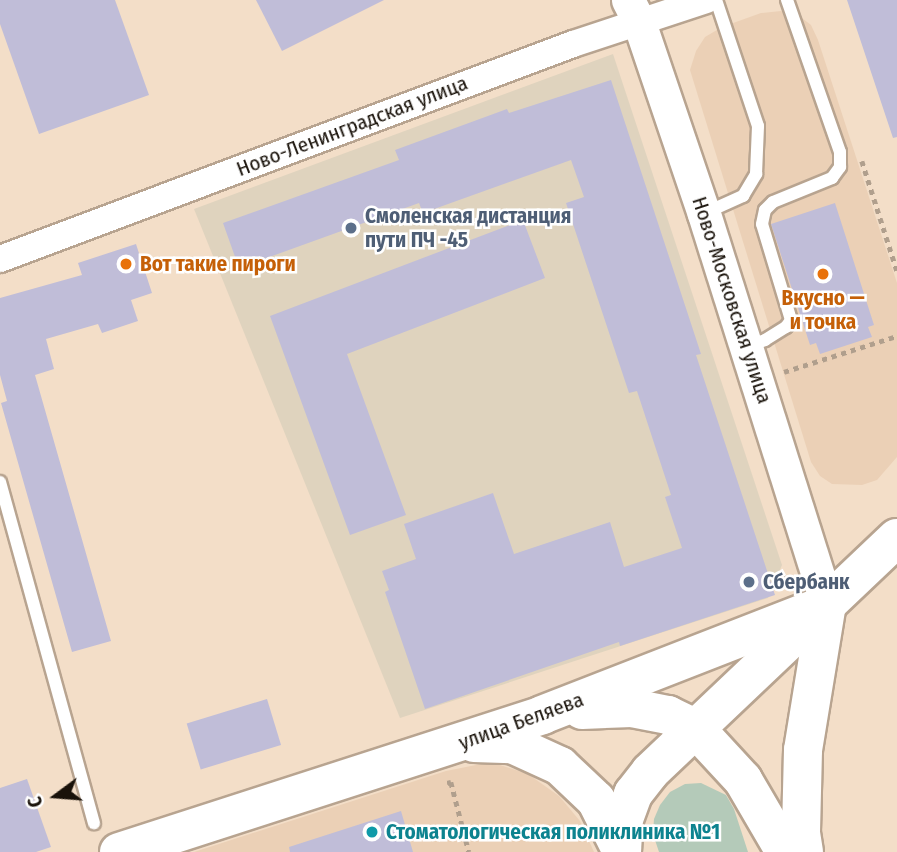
<!DOCTYPE html>
<meta charset="utf-8">
<style>
body{margin:0}
#map{position:relative;width:897px;height:852px;overflow:hidden;background:#f3dec8;font-family:"Fira Sans Condensed",sans-serif}
div>[style]{position:absolute}
.built>*{inset:0;background:#ebd0b6}
.industrial>*{inset:0;background:#dfd3be}
.green>*{inset:0;background:#b4cab9}
.building>*{inset:0;background:#c0bdd8;transform-origin:0 0}
.path>*{height:4.5px;margin-top:-2.25px;transform-origin:0;background:repeating-linear-gradient(90deg,#b09f8d 0 5px,transparent 0 10px)}
.roads{filter:drop-shadow(2px 0 #b8a490) drop-shadow(-2px 0 #b8a490) drop-shadow(0 2px #b8a490) drop-shadow(0 -2px #b8a490)}
.service>*{height:12px;margin:-6px;padding:0 6px;transform-origin:6px;border-radius:6px;background:#fff}
.minor>*{height:26px;margin:-13px;padding:0 13px;transform-origin:13px;border-radius:13px;background:#fff}
.tertiary>*{height:33px;margin:-16.5px;padding:0 16.5px;transform-origin:16.5px;border-radius:16.5px;background:#fff}
.primary>*{height:38px;margin:-19px;padding:0 19px;transform-origin:19px;border-radius:19px;background:#fff}
.dots>*{width:19px;height:19px;translate:-50% -50%;box-sizing:border-box;border:4px solid #fff;border-radius:50%}
span{translate:-50% -50%;white-space:nowrap;text-align:center;line-height:1.15;-webkit-text-stroke:5px #fff;paint-order:stroke}
.street-label{font-size:21px;color:#19120a}
.service-label{font-size:21px;color:#4e5e75;font-weight:700}
.left{translate:0 -50%;text-align:left}
.food-label{font-size:21px;color:#c56008;font-weight:700}
.culture-label{font-size:21px;color:#0d838f;font-weight:700}
.north{position:absolute;left:21px;top:761px;width:70px;height:70px;-webkit-text-stroke:5px #fff;paint-order:stroke;rotate:254deg;font-size:19px;font-weight:700;line-height:28px;text-align:center;color:#19120a}
.north::after{content:'';display:block;margin:auto;width:24px;height:32px;background:#19120a;clip-path:polygon(50% 0,100% 100%,50% 72%,0 100%)}
</style>
<div id="map">
<div class="built">
<div style="clip-path:polygon(781px 11px,798px 15px,811px 25px,818px 40px,897px 283px,897px 457px,877px 480px,862px 485px,832px 484px,820px 476px,811px 462px,690px 70px,696px 51px,705px 37px,722px 27px,761px 13px)"></div>
<div style="clip-path:polygon(491px 762px,528px 774px,559px 796px,580px 821px,594px 852px,194px 852px,446px 771px)"></div>
</div>
<div class="industrial">
<div style="clip-path:polygon(613px 54px,782px 565px,768px 598px,400px 718px,194px 209px)"></div>
</div>
<div class="green">
<div style="clip-path:polygon(701px 783px,726px 795px,734px 809px,748px 852px,659px 852px,653px 834px,654px 819px,660px 805px,670px 792px,685px 784px)"></div>
</div>
<div class="building">
<div style="clip-path:polygon(0 0,115px 0,149px 95px,39px 134px,0 24px)"></div>
<div style="clip-path:polygon(256px 0,384px 0,282px 51px)"></div>
<div style="clip-path:polygon(847px 0,897px 0,897px 137px,893px 138px)"></div>
<div style="clip-path:polygon(611px 80px,701px 354px,696px 355px,775px 595px,620px 646px,619px 642px,425px 709px,385px 592px,389px 590px,382px 571px,416px 559px,404px 524px,493px 493px,514px 554px,610px 522px,624px 567px,682px 548px,665px 497px,671px 495px,637px 391px,629px 393px,566px 203px,584px 197px,571px 160px,423px 213px,419px 203px,239px 268px,223px 223px,399px 160px,395px 150px,507px 109px,509px 113px)"></div>
<div style="clip-path:polygon(835px 203px,874px 325px,868px 327px,872px 337px,820px 354px,816px 343px,810px 345px,771px 224px)"></div>
<div style="clip-path:polygon(523px 220px,545px 278px,347px 354px,406px 515px,350px 535px,270px 316px)"></div>
<div style="clip-path:polygon(136px 244px,152px 293px,131px 300px,138px 321px,102px 333px,98px 324px,46px 339px,54px 369px,35px 375px,111px 641px,72px 652px,1px 403px,7px 401px,0 375px,0 298px,82px 275px,78px 263px)"></div>
<div style="left:267px;top:699px;width:48px;height:84px;rotate:73deg"></div>
<div style="clip-path:polygon(27px 779px,51px 847px,36px 852px,0 852px,0 788px)"></div>
<div style="clip-path:polygon(401px 811px,413px 852px,290px 852px,289px 847px)"></div>
</div>
<div class="path">
<div style="left:862px;top:161px;width:115px;rotate:72.3deg"></div>
<div style="left:784px;top:372px;width:119px;rotate:-17.7deg"></div>
<div style="left:778px;top:588px;width:19px;rotate:-69deg"></div>
<div style="left:447px;top:783px;width:4px;rotate:-14deg"></div>
<div style="left:451px;top:782px;width:72px;rotate:75.6deg"></div>
</div>
<div class="roads">
<div class="service">
<div style="left:705px;top:213px;width:42px;rotate:-24.1deg"></div>
<div style="left:743px;top:196px;width:26px;rotate:-59deg"></div>
<div style="left:756px;top:174px;width:48px;rotate:-87.6deg"></div>
<div style="left:758px;top:126px;width:133px;rotate:-108.4deg"></div>
<div style="left:748px;top:346px;width:18px;rotate:-19deg"></div>
<div style="left:765px;top:340px;width:25px;rotate:-32deg"></div>
<div style="left:786px;top:327px;width:9px;rotate:-54deg"></div>
<div style="left:791px;top:320px;width:100px;rotate:-106.8deg"></div>
<div style="left:762px;top:224px;width:14px;rotate:-78deg"></div>
<div style="left:765px;top:210px;width:11px;rotate:-45deg"></div>
<div style="left:773px;top:202px;width:64px;rotate:-22.1deg"></div>
<div style="left:832px;top:178px;width:14px;rotate:-54deg"></div>
<div style="left:840px;top:167px;width:15px;rotate:-90deg"></div>
<div style="left:840px;top:152px;width:161px;rotate:-109.2deg"></div>
<div style="left:0;top:482px;width:354px;rotate:74.6deg"></div>
</div>
<div class="minor">
<div style="left:0;top:259px;width:612px;rotate:-20.57deg"></div>
<div style="left:573px;top:44px;width:140px;rotate:-18.3deg"></div>
</div>
<div class="tertiary">
<div style="left:628px;top:0;width:25px;rotate:63deg"></div>
<div style="left:639px;top:22px;width:203px;rotate:71.3deg"></div>
<div style="left:704px;top:214px;width:409px;rotate:72.5deg"></div>
</div>
<div class="primary">
<div style="left:582px;top:710px;width:50px;rotate:-2.3deg"></div>
<div style="left:632px;top:708px;width:37px;rotate:11deg"></div>
<div style="left:668px;top:715px;width:30px;rotate:26deg"></div>
<div style="left:695px;top:728px;width:71px;rotate:47.3deg"></div>
<div style="left:743px;top:780px;width:83px;rotate:59.7deg"></div>
<div style="left:474px;top:743px;width:38px;rotate:2deg"></div>
<div style="left:512px;top:744px;width:53px;rotate:24.6deg"></div>
<div style="left:560px;top:766px;width:50px;rotate:43.4deg"></div>
<div style="left:596px;top:800px;width:58px;rotate:63.4deg"></div>
<div style="left:119px;top:852px;width:445px;rotate:-17.9deg"></div>
<div style="left:542px;top:715px;width:306px;rotate:-21.3deg"></div>
<div style="left:622px;top:852px;width:33px;rotate:-87deg"></div>
<div style="left:624px;top:819px;width:27px;rotate:-70deg"></div>
<div style="left:633px;top:794px;width:28px;rotate:-52deg"></div>
<div style="left:650px;top:772px;width:340px;rotate:-43.5deg"></div>
<div style="left:804px;top:852px;width:20px;rotate:-99deg"></div>
<div style="left:801px;top:832px;width:82px;rotate:-88.6deg"></div>
<div style="left:803px;top:750px;width:148px;rotate:-80.7deg"></div>
</div>
</div>
<div class="dots">
<div style="left:351px;top:228px;background:#5c6f8a"></div>
<div style="left:126px;top:264px;background:#e8710a"></div>
<div style="left:823px;top:274px;background:#e8710a"></div>
<div style="left:749px;top:582px;background:#5c6f8a"></div>
<div style="left:372px;top:832px;background:#0f9aa8"></div>
</div>
<div class="street-label">
<span style="left:352px;top:126px;rotate:-21deg">Ново-Ленинградская улица</span>
<span style="left:732px;top:300px;rotate:72deg">Ново-Московская улица</span>
<span style="left:521px;top:721px;rotate:-20deg">улица Беляева</span>
</div>
<div class="service-label">
<span class="left" style="left:365px;top:228px">Смоленская дистанция<br>пути ПЧ -45</span>
<span class="left" style="left:763px;top:582px">Сбербанк</span>
</div>
<div class="food-label">
<span class="left" style="left:140px;top:264px">Вот такие пироги</span>
<span style="left:823px;top:310px">Вкусно —<br>и точка</span>
</div>
<div class="culture-label">
<span class="left" style="left:386px;top:832px">Стоматологическая поликлиника №1</span>
</div>
<div class="north">С</div>
</div>
